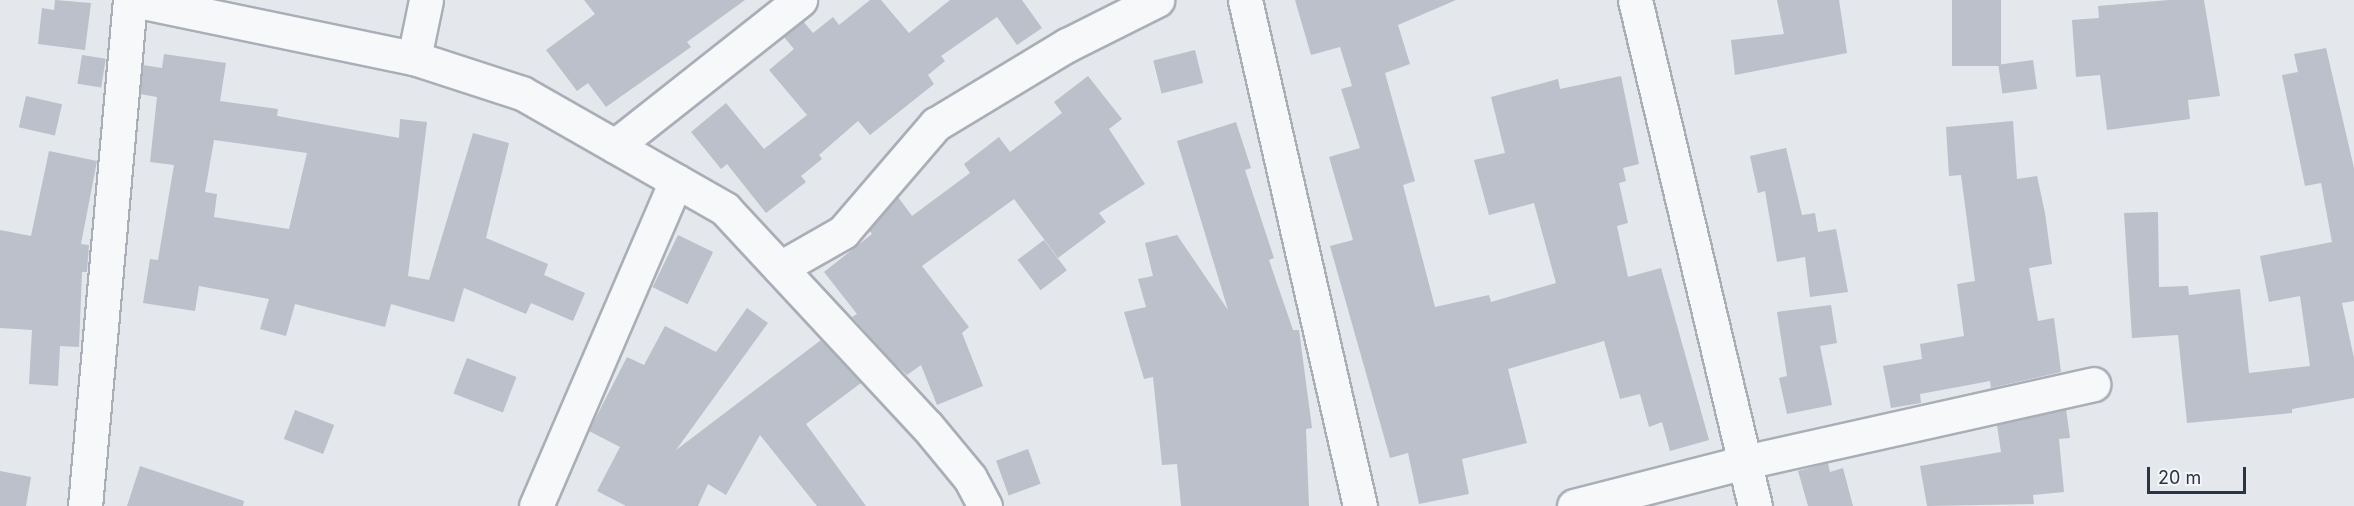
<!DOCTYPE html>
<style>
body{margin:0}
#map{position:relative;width:2354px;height:506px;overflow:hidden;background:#e4e7ec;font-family:Inter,sans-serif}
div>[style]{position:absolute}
.building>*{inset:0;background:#bbc0ca;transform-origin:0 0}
.roads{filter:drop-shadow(2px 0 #a9aeb7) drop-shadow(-2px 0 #a9aeb7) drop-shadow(0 2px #a9aeb7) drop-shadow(0 -2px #a9aeb7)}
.street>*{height:33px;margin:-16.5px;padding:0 16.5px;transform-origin:16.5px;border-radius:16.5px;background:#f7f8fa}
span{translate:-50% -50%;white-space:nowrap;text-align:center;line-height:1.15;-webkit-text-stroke:4.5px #f4f6f9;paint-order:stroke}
.scale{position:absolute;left:2147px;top:467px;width:99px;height:27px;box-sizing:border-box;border:3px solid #2b3445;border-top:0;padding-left:8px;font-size:18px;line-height:21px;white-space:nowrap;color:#2b3445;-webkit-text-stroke:4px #f4f6f9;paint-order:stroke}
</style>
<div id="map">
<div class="building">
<div style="clip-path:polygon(55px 0,91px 3px,85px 50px,38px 44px,42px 8px,54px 10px)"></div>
<div style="clip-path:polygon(584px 0,745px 0,687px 42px,691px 47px,606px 107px,588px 83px,577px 91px,546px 50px,595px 14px)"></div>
<div style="clip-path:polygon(870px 0,881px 0,909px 33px,950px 0,1022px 0,1042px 28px,1017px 45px,997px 17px,941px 56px,945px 61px,928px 75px,934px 84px,870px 135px,858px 121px,819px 155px,822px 159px,801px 176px,806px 182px,766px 213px,727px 164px,721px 169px,691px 132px,726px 103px,764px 149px,807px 115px,769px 70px,794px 49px,784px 37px,803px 21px,813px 33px,833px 17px,839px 25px)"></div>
<div style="clip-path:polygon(1295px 0,1456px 0,1398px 25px,1410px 64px,1385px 73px,1415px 181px,1403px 185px,1435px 307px,1489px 295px,1491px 302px,1556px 283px,1534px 203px,1489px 215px,1474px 160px,1505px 153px,1491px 97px,1558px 79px,1560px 89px,1621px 76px,1639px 164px,1623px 168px,1626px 181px,1619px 183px,1628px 223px,1617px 226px,1628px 277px,1661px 268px,1709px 440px,1670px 451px,1662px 422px,1649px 427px,1640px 394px,1620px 399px,1604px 341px,1508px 369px,1527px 443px,1462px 459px,1469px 494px,1419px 504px,1408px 453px,1390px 458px,1330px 246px,1353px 240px,1329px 157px,1360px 148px,1341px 89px,1352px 86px,1340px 47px,1311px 55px)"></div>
<div style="clip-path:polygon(1777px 0,1839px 0,1847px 53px,1735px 75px,1731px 40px,1784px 34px)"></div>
<div style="left:1952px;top:0;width:49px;height:66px"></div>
<div style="clip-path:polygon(2169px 0,2204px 0,2220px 96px,2188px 100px,2190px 119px,2107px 130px,2100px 75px,2076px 77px,2072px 20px,2099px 18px,2098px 6px)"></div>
<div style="clip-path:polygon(2326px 48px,2354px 168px,2354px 301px,2342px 303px,2354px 358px,2354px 398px,2292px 409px,2292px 413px,2187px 423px,2178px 335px,2132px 338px,2124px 213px,2158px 212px,2159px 287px,2188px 286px,2189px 295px,2240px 289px,2249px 373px,2310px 366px,2300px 296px,2269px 302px,2260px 256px,2332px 242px,2321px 183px,2305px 186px,2282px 75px,2298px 72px,2294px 54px)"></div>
<div style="left:1195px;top:50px;width:34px;height:43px;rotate:76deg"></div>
<div style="clip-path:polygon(evenodd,164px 54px,226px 63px,220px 101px,278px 109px,277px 116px,399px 138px,400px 119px,427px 122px,408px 276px,429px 280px,473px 133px,509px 143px,486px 238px,548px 264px,544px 275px,585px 293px,573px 321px,531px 303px,526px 314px,464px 288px,454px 322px,391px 304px,385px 327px,295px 304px,286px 336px,260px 329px,269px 299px,199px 286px,195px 311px,143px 303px,150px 259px,158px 260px,174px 165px,150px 162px,157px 97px,140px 94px,143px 65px,162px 68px,164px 54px,214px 140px,307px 153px,289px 229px,214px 217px,217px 194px,205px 192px,214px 140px)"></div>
<div style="left:82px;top:55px;width:24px;height:29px;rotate:9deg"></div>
<div style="left:2033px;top:60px;width:29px;height:35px;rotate:82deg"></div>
<div style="clip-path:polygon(1088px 76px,1122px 119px,1109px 129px,1145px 184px,1099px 213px,1106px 222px,1058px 258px,1014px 199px,922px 266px,969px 327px,962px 333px,983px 386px,937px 405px,921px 365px,907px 375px,892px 361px,852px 317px,857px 314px,824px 272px,872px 234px,869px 230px,898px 197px,912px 216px,970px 173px,964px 164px,999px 137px,1010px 152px,1062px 113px,1054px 102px)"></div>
<div style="left:26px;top:96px;width:37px;height:32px;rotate:13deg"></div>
<div style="clip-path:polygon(2013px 121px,2017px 179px,2037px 176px,2045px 213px,2052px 264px,2029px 268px,2038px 321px,2054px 318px,2061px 372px,1991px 388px,1990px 381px,1920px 394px,1921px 403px,1891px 408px,1883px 366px,1922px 359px,1920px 344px,1964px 336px,1957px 284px,1975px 281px,1961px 175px,1949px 176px,1946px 127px)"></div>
<div style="clip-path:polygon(1236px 122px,1251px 168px,1245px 170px,1274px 258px,1269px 260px,1293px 330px,1299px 330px,1312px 428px,1306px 429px,1309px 506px,1181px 506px,1177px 464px,1162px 465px,1153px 377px,1144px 379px,1124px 312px,1146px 307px,1138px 279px,1153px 276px,1145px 243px,1177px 235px,1228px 310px,1177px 141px)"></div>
<div style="clip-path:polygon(1786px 148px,1802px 215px,1815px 213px,1818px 232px,1836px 229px,1848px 292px,1810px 297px,1805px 257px,1777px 262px,1765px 191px,1758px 193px,1750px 156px)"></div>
<div style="clip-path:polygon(49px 151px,97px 161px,81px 244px,89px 245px,87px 272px,82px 272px,79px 347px,60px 346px,58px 386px,29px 384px,32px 330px,0 328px,0 230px,31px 236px)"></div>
<div style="left:678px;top:235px;width:39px;height:58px;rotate:26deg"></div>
<div style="left:1044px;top:240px;width:38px;height:33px;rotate:53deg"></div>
<div style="clip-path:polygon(1831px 305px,1837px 343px,1820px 346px,1832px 405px,1787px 414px,1779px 378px,1787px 376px,1777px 312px)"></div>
<div style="clip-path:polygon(747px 308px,768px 323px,676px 450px,821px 340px,861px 383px,806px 424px,866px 506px,817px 506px,760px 435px,726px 495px,708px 484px,698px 506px,626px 506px,597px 491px,620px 447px,589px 431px,627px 357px,644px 365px,665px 326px,716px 352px)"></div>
<div style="left:467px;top:358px;width:53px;height:38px;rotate:21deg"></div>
<div style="clip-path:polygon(2066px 409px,2070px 438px,2059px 439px,2064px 492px,2033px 495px,2034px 504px,1927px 506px,1920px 466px,2001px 452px,1997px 425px)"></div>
<div style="left:295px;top:410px;width:42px;height:31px;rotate:21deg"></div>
<div style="left:1028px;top:449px;width:37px;height:34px;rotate:70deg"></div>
<div style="clip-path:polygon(1828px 463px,1830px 472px,1843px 468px,1853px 506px,1808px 506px,1798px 471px)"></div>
<div style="clip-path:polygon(140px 466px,244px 501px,243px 506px,127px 506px)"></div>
<div style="clip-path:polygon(0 471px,31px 477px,26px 506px,0 506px)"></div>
</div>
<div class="roads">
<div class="street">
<div style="left:133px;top:0;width:287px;rotate:11.7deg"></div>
<div style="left:414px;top:58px;width:114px;rotate:18deg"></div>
<div style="left:522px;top:93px;width:234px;rotate:29.7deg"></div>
<div style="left:725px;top:209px;width:296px;rotate:47.1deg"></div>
<div style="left:927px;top:426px;width:67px;rotate:50.4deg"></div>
<div style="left:970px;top:478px;width:32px;rotate:62deg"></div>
<div style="left:1245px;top:0;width:519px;rotate:77.2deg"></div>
<div style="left:1635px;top:0;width:520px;rotate:76.66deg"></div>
<div style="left:414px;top:58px;width:59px;rotate:-78.3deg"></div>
<div style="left:615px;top:146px;width:236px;rotate:-38.3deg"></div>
<div style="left:780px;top:268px;width:73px;rotate:-29.7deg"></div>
<div style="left:843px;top:232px;width:143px;rotate:-49.3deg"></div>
<div style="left:936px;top:124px;width:153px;rotate:-31.1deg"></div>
<div style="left:1067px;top:45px;width:101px;rotate:-26.6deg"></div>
<div style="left:85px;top:506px;width:508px;rotate:-84.92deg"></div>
<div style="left:536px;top:506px;width:354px;rotate:-66.7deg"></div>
<div style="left:1574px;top:506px;width:177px;rotate:-14.4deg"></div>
<div style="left:1745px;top:462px;width:357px;rotate:-12.6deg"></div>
</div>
</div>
<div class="scale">20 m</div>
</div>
